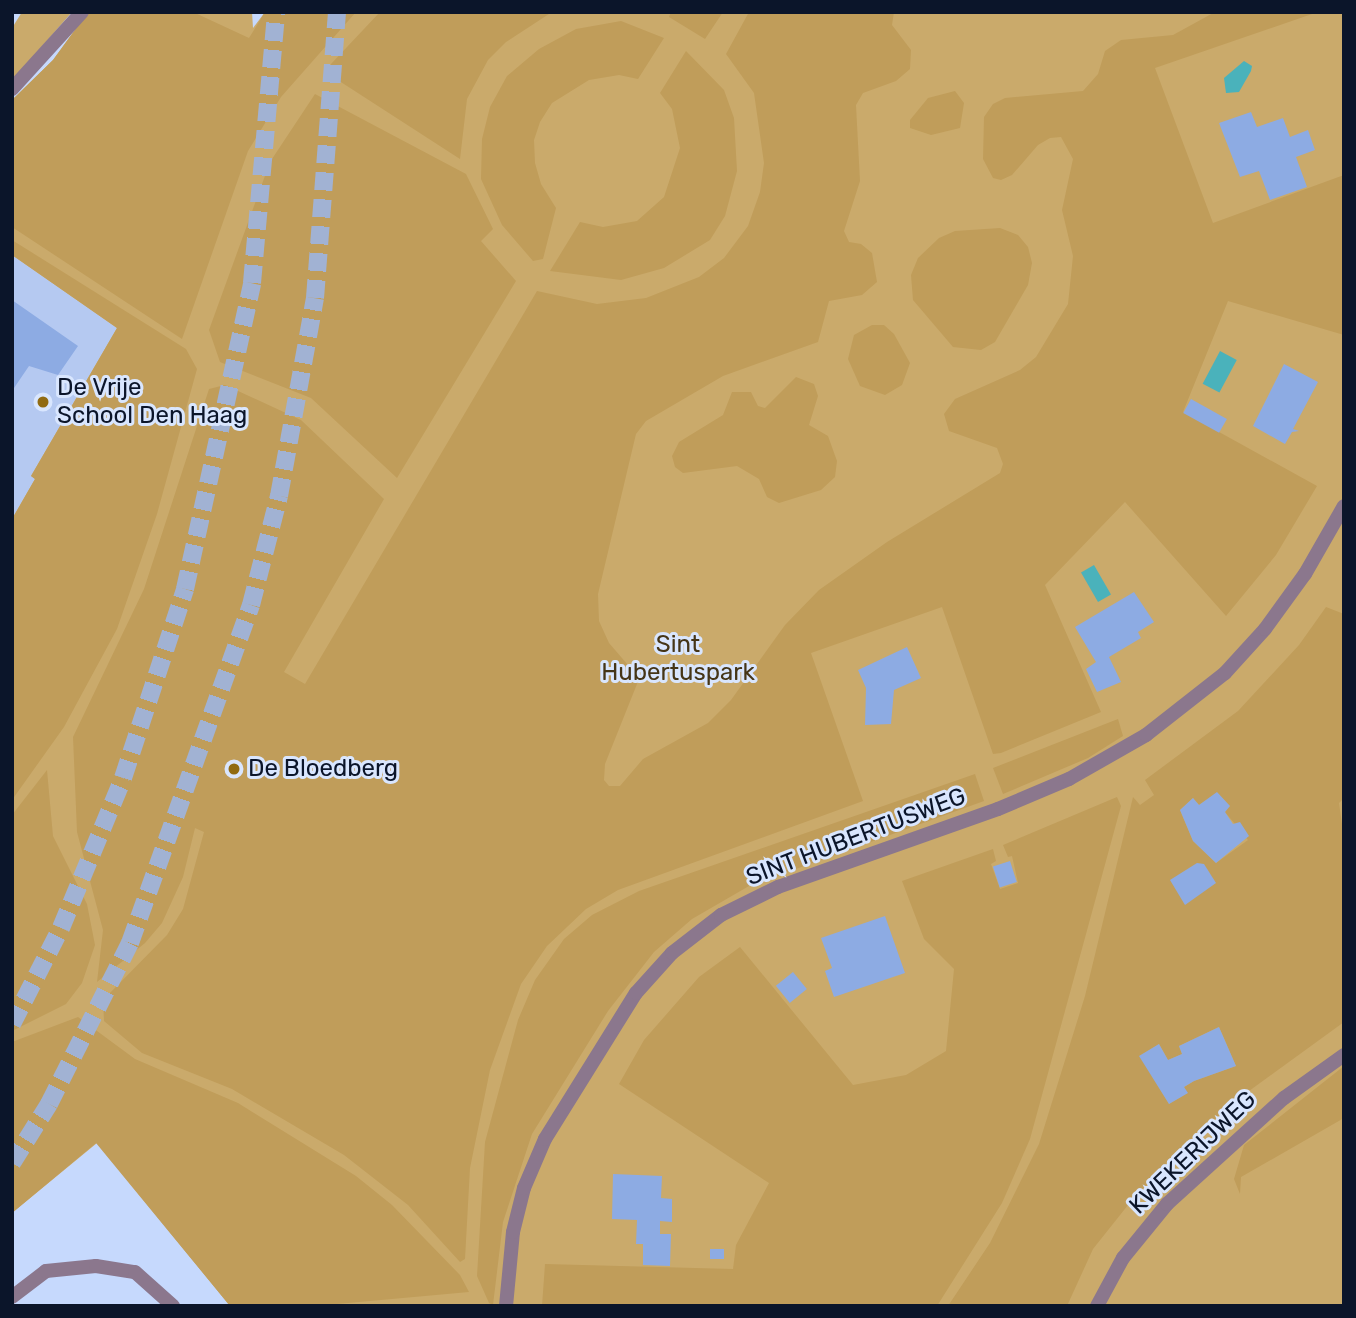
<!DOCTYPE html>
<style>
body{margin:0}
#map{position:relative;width:1356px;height:1318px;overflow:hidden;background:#c6d9fd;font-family:Rubik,sans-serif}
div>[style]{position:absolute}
.built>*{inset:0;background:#b5c9f1}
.green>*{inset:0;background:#caaa6b}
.forest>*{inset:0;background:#c09d5a}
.water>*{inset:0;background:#4ab2bb;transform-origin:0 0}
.building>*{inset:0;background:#8dabe3;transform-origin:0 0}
.primary-tunnel>*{height:18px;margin-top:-9px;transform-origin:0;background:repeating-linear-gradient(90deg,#a1b2d3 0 18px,transparent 0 27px)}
.lane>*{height:14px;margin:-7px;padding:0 7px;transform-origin:7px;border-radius:7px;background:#8b778d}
.street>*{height:14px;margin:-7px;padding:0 7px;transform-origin:7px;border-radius:7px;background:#8b778d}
.dots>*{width:19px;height:19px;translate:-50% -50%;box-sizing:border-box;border:4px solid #d9e6fe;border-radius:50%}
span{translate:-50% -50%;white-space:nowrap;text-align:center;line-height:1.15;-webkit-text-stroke:6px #d9e6fe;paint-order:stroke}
.poi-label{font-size:24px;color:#0b152a}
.left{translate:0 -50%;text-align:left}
.park-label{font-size:24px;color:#453517}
.street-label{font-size:24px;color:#0b152a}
.frame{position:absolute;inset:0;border:14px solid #0b152a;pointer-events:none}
</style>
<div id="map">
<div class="built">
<div style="clip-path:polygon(12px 255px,117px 328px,31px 476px,35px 479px,12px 519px)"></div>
</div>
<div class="green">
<div style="clip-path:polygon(22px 12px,72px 12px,12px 81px,12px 28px)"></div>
<div style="clip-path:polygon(88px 12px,252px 12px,253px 28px,265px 12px,1344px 12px,1344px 1306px,230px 1306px,97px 1143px,12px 1213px,12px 519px,35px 479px,31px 476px,117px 328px,12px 255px,12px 100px,53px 60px)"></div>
</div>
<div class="forest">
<div style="clip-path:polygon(88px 12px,193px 12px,249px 38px,265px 12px,356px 12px,281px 97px,248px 151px,182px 339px,12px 227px,12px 100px,53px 60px)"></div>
<div style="clip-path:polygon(380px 12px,552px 12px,506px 42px,488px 60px,467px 99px,460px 159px,330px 75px,331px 64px)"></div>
<div style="clip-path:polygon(671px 12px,723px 12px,705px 39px,669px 17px)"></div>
<div style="clip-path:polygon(749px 12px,894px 12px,892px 25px,911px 50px,910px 69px,896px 81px,863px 93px,856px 105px,860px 181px,844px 231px,849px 242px,861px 244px,872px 253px,877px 282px,862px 295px,829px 301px,818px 342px,723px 376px,646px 421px,636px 434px,598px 594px,599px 621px,609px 643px,634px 672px,637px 684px,605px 764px,604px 780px,609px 786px,620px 786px,643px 759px,708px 723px,731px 700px,785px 625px,819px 590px,887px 542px,1000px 473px,1003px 464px,997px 448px,949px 431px,944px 414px,955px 399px,1020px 370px,1036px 357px,1068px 304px,1073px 256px,1062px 210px,1073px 159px,1061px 137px,1050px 138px,1038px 145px,1012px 175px,1001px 180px,993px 178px,983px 159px,984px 117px,993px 104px,1005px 98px,1083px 91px,1098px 74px,1105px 51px,1121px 40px,1173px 35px,1215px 12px,1311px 12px,1312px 14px,1155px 68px,1213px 223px,1344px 175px,1344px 335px,1228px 301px,1183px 412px,1317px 486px,1276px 555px,1226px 616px,1125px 502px,1045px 585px,1101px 712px,1001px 753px,993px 754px,942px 607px,811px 653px,863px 801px,618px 890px,586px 909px,547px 946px,521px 984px,490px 1070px,470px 1168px,465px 1259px,460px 1262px,408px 1205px,344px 1155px,232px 1089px,142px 1053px,104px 1021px,103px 1000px,167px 935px,183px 909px,204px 832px,195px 828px,183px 877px,162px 923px,145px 943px,97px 982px,103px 930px,77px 832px,73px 737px,144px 589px,209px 389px,225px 385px,301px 420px,384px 499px,284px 672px,305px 684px,537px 291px,597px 304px,646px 298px,699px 277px,724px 258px,748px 226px,760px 192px,764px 163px,754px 93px,726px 54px)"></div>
<div style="clip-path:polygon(621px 21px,664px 38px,638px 79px,619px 75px,589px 80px,552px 103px,540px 122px,534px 140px,535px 163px,541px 184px,556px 208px,543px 259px,533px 261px,502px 225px,481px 179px,482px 139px,490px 107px,507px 76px,539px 49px,576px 29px)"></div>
<div style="clip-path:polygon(686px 51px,724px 90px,734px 118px,737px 171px,725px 216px,710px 240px,664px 268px,621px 280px,550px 271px,580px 222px,603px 227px,637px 221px,664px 197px,680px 148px,672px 109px,660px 93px)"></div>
<div style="clip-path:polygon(955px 91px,964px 103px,960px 128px,931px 135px,910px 128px,910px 120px,928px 98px)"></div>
<div style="clip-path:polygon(315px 94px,466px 174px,493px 229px,481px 241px,516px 281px,397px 478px,311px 398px,220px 362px,209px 330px,270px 162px)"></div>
<div style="clip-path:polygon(1000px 228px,1018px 235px,1028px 247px,1032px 263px,1028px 285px,995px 342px,981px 350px,953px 347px,913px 300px,911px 275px,918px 258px,939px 238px,955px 231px)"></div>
<div style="clip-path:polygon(12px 240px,186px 349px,197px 369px,157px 514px,117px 629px,64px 727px,12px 800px,12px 519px,35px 479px,31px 476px,117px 328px,12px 255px)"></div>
<div style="clip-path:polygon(872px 325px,884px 325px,894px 334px,910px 363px,902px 385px,885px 395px,860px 386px,848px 359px,854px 335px)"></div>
<div style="clip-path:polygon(796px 377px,814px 384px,818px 396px,809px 425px,828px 436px,837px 461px,835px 477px,821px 490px,779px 503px,767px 497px,759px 479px,737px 466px,683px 473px,675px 467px,672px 456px,679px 442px,723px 415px,732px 392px,751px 392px,758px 406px,765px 408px)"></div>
<div style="clip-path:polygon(evenodd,1326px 607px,1344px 614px,1344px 798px,1339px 803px,1344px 838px,1344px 1022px,1238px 1099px,1132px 1200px,1093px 1249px,1067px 1306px,948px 1306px,990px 1243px,1039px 1144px,1085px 996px,1133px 797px,1140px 805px,1154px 795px,1145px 780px,1238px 711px,1299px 645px,1326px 607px,1217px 793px,1229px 806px,1225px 812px,1248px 840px,1216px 863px,1193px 841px,1180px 810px,1193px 798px,1199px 805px,1217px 793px,1326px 607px,1219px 1027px,1236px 1066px,1194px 1081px,1184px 1087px,1187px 1093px,1169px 1104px,1140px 1056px,1159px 1044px,1168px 1060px,1182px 1054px,1179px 1046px,1219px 1027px)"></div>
<div style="clip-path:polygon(1118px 719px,1123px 736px,1088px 758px,1003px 794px,993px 768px)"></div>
<div style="clip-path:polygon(47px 770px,53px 836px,87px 904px,95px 945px,82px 983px,66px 1004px,12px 1031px,12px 815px)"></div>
<div style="clip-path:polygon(975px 774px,984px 801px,749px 886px,692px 919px,654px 952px,608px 1011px,532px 1134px,503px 1222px,493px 1305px,489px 1303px,477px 1276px,485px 1142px,518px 1020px,535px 980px,564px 939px,592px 915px,639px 891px)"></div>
<div style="clip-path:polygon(1117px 797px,1121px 806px,1030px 1139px,1002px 1203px,937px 1306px,542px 1306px,545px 1264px,733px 1269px,736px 1245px,769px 1183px,619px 1084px,644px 1040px,699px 977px,740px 947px,853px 1085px,906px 1075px,946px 1051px,954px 969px,924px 939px,902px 881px,993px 849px,996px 861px,991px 864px,1000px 889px,1018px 883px,1012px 856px,1008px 857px,1003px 845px)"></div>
<div style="clip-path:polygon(78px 1017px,135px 1059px,238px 1103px,356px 1176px,392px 1205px,460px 1275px,469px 1292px,315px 1306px,230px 1306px,96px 1143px,12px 1213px,12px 1042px)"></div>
<div style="clip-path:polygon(1344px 1066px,1344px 1118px,1241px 1177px,1240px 1194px,1234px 1179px,1244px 1145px)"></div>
</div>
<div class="water">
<div style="clip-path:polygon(1244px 61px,1252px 66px,1251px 71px,1239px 92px,1226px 93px,1224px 78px)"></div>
<div style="left:1220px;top:351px;width:19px;height:37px;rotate:28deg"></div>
<div style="left:1094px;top:565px;width:34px;height:15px;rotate:60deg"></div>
</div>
<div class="building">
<div style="clip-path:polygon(1251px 112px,1257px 127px,1283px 118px,1290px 137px,1308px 130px,1315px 150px,1296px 157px,1307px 187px,1270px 200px,1259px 171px,1240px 177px,1219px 123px)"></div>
<div style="clip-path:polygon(12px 300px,78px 346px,58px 375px,29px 366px,12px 391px)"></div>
<div style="clip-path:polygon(1284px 364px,1318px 382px,1293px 429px,1299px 431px,1292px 432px,1285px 444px,1253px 426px)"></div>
<div style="left:1191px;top:399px;width:41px;height:16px;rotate:29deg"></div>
<div style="clip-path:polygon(1134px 592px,1154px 622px,1138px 632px,1141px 638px,1109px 657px,1121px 682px,1097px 692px,1086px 669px,1096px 662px,1075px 627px)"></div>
<div style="clip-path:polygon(907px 647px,921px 678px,894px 690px,891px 724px,865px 725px,866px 688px,858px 670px)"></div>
<div style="clip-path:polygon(1217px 792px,1230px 806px,1225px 812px,1233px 824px,1240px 822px,1249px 836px,1216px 863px,1193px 841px,1180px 810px,1193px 798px,1199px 805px)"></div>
<div style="left:1010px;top:861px;width:22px;height:18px;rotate:72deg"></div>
<div style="clip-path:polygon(1197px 863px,1204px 864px,1216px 883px,1185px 905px,1170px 880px)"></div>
<div style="clip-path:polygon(885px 916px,905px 973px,834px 997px,825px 971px,832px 968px,821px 938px)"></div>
<div style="left:793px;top:972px;width:22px;height:22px;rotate:51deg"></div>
<div style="clip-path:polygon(1219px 1027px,1236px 1066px,1194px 1081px,1184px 1087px,1188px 1093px,1169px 1104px,1139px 1056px,1159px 1044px,1168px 1060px,1182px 1054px,1179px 1046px)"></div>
<div style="clip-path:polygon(613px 1174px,662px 1176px,661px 1198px,672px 1199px,672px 1222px,660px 1221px,660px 1234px,671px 1234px,670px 1266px,643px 1265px,643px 1244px,636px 1244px,637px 1220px,612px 1219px)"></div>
<div style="left:710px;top:1249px;width:14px;height:10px"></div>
</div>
<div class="primary-tunnel">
<div style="left:12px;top:1024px;width:108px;rotate:-63deg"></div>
<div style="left:61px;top:928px;width:162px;rotate:-67.5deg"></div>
<div style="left:123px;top:778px;width:199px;rotate:-71.8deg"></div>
<div style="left:185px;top:589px;width:313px;rotate:-77.6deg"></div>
<div style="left:252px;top:283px;width:272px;rotate:-84.9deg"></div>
<div style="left:12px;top:1163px;width:70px;rotate:-57.9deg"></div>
<div style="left:49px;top:1104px;width:180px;rotate:-63.3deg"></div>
<div style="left:130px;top:943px;width:359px;rotate:-70.3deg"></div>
<div style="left:251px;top:605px;width:113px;rotate:-75.6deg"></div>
<div style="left:279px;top:496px;width:201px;rotate:-79.7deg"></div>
<div style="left:315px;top:298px;width:287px;rotate:-85.6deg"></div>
</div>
<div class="lane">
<div style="left:12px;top:1297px;width:43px;rotate:-37.4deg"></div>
<div style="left:46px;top:1271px;width:50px;rotate:-5.7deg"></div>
<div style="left:96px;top:1266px;width:39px;rotate:9deg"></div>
<div style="left:135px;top:1272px;width:51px;rotate:41.8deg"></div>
</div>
<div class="street">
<div style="left:12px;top:89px;width:104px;rotate:-47.7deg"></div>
<div style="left:506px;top:1306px;width:74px;rotate:-84.6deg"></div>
<div style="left:513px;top:1232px;width:45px;rotate:-76deg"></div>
<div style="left:524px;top:1188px;width:53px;rotate:-66.8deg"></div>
<div style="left:545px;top:1139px;width:172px;rotate:-58.1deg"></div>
<div style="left:636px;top:993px;width:54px;rotate:-48deg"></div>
<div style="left:672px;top:953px;width:62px;rotate:-37.8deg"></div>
<div style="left:721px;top:915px;width:64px;rotate:-26.2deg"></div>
<div style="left:778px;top:887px;width:233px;rotate:-19.5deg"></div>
<div style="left:998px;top:809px;width:77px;rotate:-22.9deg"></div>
<div style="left:1069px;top:779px;width:89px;rotate:-29.7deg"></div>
<div style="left:1146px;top:735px;width:100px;rotate:-38.1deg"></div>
<div style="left:1225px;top:673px;width:59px;rotate:-47.7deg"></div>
<div style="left:1265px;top:629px;width:68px;rotate:-54deg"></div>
<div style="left:1305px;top:574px;width:78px;rotate:-60.2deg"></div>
<div style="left:1097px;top:1306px;width:55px;rotate:-61.6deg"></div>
<div style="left:1123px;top:1258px;width:70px;rotate:-50.8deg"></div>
<div style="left:1167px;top:1204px;width:158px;rotate:-42.2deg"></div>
<div style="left:1284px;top:1098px;width:74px;rotate:-35.6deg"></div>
</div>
<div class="dots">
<div style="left:43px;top:402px;background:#916b12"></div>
<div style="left:234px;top:769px;background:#916b12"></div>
</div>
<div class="poi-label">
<span class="left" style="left:57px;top:402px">De Vrije<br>School Den Haag</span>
<span class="left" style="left:248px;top:769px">De Bloedberg</span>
</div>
<div class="park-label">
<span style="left:678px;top:659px">Sint<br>Hubertuspark</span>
</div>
<div class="street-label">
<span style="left:856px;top:837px;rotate:-21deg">SINT HUBERTUSWEG</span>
<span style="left:1193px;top:1153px;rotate:-44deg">KWEKERIJWEG</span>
</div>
<div class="frame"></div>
</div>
